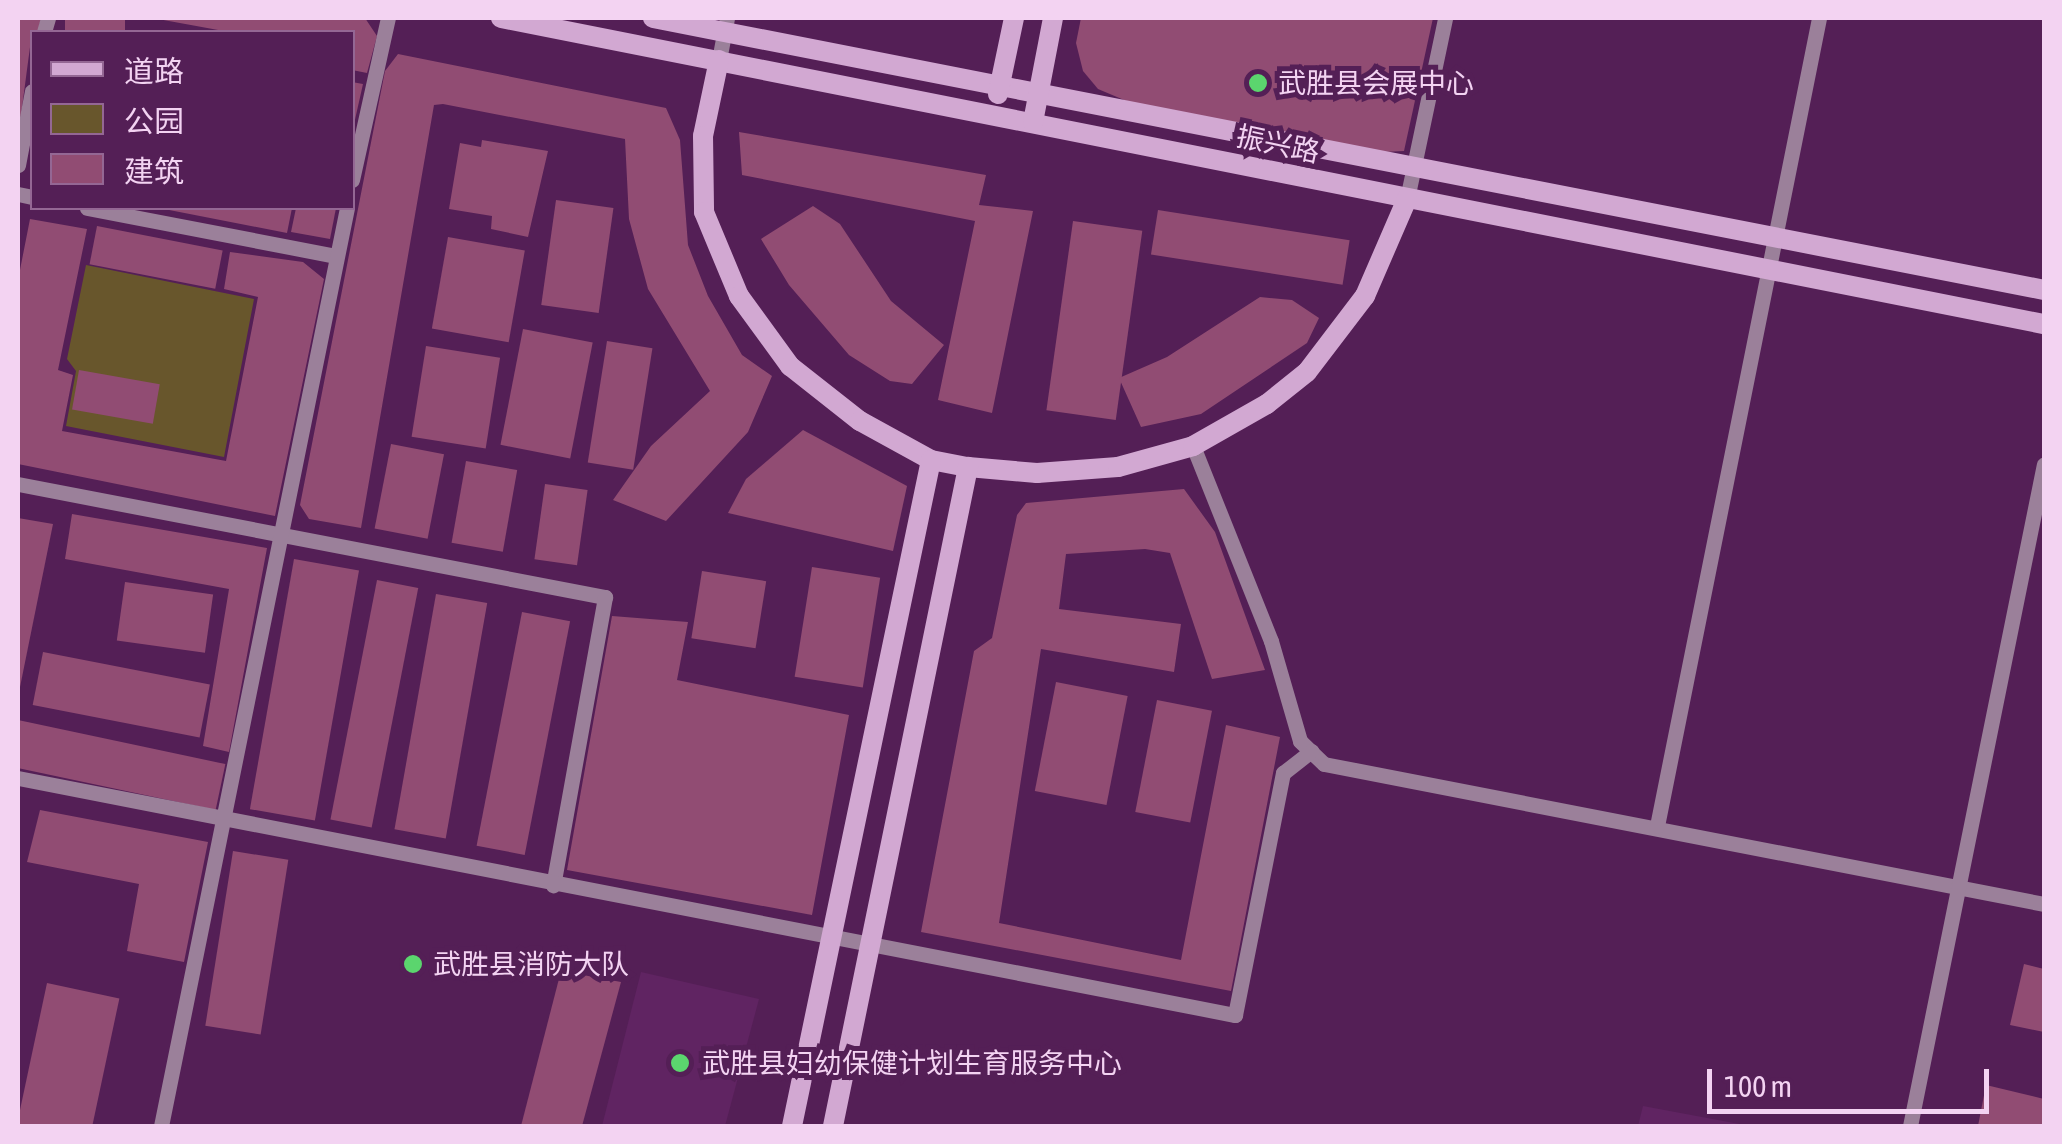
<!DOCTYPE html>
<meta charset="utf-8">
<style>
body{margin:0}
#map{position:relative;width:2062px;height:1144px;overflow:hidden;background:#541f56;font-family:"Asap Condensed","Noto Sans SC",sans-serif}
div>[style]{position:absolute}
.built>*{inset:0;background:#602462}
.green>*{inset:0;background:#68562c}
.building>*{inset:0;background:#914c73;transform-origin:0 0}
.street>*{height:15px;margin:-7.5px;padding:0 7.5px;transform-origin:7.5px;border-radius:7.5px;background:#9b809a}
.secondary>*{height:20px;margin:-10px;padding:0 10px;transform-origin:10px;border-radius:10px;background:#d2a8d2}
.dots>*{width:28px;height:28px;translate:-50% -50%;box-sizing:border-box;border:5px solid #541f56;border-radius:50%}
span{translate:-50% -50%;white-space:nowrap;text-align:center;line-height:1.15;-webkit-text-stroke:10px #541f56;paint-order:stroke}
.poi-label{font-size:28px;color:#f3d3f2}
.left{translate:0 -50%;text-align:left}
.street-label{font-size:28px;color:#f3d3f2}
.frame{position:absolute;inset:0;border:20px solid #f3d3f2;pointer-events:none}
.legend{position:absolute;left:30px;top:30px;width:325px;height:180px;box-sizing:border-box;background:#541f56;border:2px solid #946794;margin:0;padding:12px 18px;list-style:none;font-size:30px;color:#f3d3f2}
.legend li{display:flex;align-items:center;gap:20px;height:50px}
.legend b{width:50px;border:2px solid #946794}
.scale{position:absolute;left:1707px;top:1069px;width:282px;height:45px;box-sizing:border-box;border:5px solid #f3d3f2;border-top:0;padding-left:12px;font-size:30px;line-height:35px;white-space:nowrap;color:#f3d3f2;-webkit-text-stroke:8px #541f56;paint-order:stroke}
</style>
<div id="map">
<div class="built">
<div style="clip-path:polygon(641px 972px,759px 999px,725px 1126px,602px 1126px)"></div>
<div style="clip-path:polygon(1643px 1106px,1750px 1126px,1638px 1126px)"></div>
</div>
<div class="green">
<div style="clip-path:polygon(86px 265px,254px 299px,224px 457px,66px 426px,76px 371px,67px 359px)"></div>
</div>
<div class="building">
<div style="clip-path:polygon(18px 18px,41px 18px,38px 32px,32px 32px,19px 130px)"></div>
<div style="left:65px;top:18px;width:60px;height:14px"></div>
<div style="clip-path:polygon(365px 18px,377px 36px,367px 73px,352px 70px,352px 32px,229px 32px,158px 19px)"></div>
<div style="clip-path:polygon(1081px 18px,1433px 18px,1404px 151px,1383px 152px,1136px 105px,1098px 89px,1083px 71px,1076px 43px)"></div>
<div style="clip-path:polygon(398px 54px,666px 108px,680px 140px,688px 245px,708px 296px,742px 355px,772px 376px,748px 432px,666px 521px,613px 500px,651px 446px,710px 391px,648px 289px,629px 219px,625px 139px,443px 104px,434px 105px,361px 528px,309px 519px,300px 505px,385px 71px)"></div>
<div style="clip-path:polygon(352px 82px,363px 84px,354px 124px,352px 123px)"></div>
<div style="clip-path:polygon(739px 132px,986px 175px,979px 205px,1033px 211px,992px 413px,938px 400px,975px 221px,742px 175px)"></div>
<div style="clip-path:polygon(482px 140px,548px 151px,528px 237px,491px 229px,492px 216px,449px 209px,460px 143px,481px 147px)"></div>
<div style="left:556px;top:200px;width:58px;height:106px;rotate:8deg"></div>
<div style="clip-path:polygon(813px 206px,840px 224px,891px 301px,944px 345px,912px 384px,890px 381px,849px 355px,789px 285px,761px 239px)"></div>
<div style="clip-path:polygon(159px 208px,292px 208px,287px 233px)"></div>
<div style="clip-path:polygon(296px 208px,336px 208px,330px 239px,291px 232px)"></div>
<div style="left:1158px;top:210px;width:194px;height:45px;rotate:9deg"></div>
<div style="clip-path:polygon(30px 219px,87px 229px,58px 370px,73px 375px,62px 431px,226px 461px,258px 297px,224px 289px,230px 252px,303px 262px,324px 279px,275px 516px,18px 464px,18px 280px)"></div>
<div style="left:1073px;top:221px;width:70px;height:191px;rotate:8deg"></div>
<div style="left:97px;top:226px;width:128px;height:39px;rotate:11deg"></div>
<div style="left:448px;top:237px;width:78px;height:93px;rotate:10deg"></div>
<div style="clip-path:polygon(1260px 297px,1292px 300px,1319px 318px,1307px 343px,1201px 414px,1141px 427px,1119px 378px,1167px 357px)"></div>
<div style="left:523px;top:329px;width:71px;height:118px;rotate:11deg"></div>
<div style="left:607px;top:341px;width:46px;height:123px;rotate:9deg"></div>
<div style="left:426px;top:346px;width:75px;height:92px;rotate:9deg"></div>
<div style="left:79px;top:370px;width:82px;height:40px;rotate:10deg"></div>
<div style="clip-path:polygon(803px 430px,907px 486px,893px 551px,728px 513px,746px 479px)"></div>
<div style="left:391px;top:444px;width:54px;height:86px;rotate:11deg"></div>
<div style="left:466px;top:461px;width:52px;height:83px;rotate:10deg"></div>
<div style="left:545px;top:484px;width:43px;height:76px;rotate:8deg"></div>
<div style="clip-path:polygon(1184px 489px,1215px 532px,1265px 670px,1212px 679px,1170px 553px,1145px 549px,1066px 554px,1059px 609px,1181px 624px,1174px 672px,1041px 649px,999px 923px,1181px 960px,1226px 725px,1280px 737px,1231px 991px,921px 932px,974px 651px,992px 638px,1017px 515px,1026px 503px)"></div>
<div style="clip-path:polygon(72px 514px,267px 548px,229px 752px,203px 746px,229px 589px,65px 559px)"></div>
<div style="clip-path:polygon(18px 518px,53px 524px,19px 692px,18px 691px)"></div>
<div style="left:294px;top:559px;width:66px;height:254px;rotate:10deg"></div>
<div style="left:812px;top:567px;width:69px;height:111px;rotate:9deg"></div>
<div style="left:702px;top:571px;width:65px;height:68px;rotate:9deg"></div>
<div style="left:377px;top:580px;width:42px;height:244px;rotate:11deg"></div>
<div style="left:125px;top:582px;width:89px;height:59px;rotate:8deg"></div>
<div style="left:436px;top:594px;width:52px;height:239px;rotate:10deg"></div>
<div style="left:522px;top:612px;width:49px;height:238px;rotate:11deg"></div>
<div style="clip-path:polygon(612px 616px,688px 622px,677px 680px,849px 715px,812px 915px,567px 870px)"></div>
<div style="left:43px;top:652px;width:170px;height:54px;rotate:11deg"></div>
<div style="left:1056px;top:682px;width:73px;height:111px;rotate:11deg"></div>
<div style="left:1157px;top:700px;width:56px;height:114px;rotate:11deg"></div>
<div style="left:18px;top:720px;width:212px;height:47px;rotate:12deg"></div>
<div style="clip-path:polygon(40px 810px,208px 842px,184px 962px,127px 951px,139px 884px,27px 862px)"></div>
<div style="left:233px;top:851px;width:56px;height:177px;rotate:9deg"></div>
<div style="clip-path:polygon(2024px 964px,2044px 969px,2044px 1032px,2010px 1025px)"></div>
<div style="clip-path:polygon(561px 971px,621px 982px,582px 1126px,521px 1126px)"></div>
<div style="left:47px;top:983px;width:74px;height:146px;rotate:12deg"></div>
<div style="clip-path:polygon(1986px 1085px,2044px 1099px,2044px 1126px,1978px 1126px)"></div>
</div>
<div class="street">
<div style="left:44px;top:32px;width:15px;rotate:-74deg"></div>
<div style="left:719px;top:60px;width:43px;rotate:-79.2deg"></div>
<div style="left:18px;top:165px;width:75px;rotate:-79.3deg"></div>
<div style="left:352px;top:180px;width:166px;rotate:-77.5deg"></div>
<div style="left:18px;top:194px;width:14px;rotate:12deg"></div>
<div style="left:1407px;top:199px;width:185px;rotate:-78.1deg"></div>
<div style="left:87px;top:208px;width:254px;rotate:10.9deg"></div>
<div style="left:1193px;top:446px;width:210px;rotate:68.2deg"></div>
<div style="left:1271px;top:641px;width:104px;rotate:73.8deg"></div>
<div style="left:1300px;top:741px;width:33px;rotate:44deg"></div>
<div style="left:1324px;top:764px;width:733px;rotate:11deg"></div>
<div style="left:18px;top:484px;width:598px;rotate:10.9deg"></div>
<div style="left:605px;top:597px;width:293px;rotate:100.2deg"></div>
<div style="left:18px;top:778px;width:1240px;rotate:11.02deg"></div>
<div style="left:1235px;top:1015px;width:247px;rotate:-78.8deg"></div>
<div style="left:1283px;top:773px;width:36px;rotate:-38deg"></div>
<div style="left:1657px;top:826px;width:824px;rotate:-78.66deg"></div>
<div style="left:161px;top:1126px;width:937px;rotate:-78.55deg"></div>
<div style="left:1910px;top:1126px;width:675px;rotate:-78.56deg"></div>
</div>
<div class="secondary">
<div style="left:501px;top:18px;width:1573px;rotate:11.22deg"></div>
<div style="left:653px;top:18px;width:1417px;rotate:11.06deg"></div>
<div style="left:719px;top:60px;width:78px;rotate:101.9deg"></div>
<div style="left:703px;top:136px;width:76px;rotate:89.2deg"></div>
<div style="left:704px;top:212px;width:91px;rotate:67.4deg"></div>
<div style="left:739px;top:296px;width:87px;rotate:53.9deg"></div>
<div style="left:790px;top:366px;width:89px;rotate:38.2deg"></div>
<div style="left:860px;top:421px;width:81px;rotate:28.8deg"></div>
<div style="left:931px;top:460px;width:38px;rotate:11deg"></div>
<div style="left:968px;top:467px;width:69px;rotate:5deg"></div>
<div style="left:1037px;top:473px;width:81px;rotate:-4.2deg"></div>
<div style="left:1118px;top:467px;width:78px;rotate:-15.6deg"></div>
<div style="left:1193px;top:446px;width:85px;rotate:-29.6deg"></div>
<div style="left:1267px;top:404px;width:51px;rotate:-38.7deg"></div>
<div style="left:1307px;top:372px;width:96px;rotate:-52.7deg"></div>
<div style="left:1365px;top:296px;width:106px;rotate:-66.6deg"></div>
<div style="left:998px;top:94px;width:78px;rotate:-78.1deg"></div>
<div style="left:1033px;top:122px;width:106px;rotate:-79.1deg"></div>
<div style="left:792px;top:1126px;width:680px;rotate:-78.21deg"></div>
<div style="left:833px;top:1126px;width:673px;rotate:-78.42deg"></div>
</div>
<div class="dots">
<div style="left:1258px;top:83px;background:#5bd56e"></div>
<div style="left:413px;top:964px;background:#5bd56e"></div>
<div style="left:680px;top:1063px;background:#5bd56e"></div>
</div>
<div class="poi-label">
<span class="left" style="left:1278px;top:83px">武胜县会展中心</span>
<span class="left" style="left:433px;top:964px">武胜县消防大队</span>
<span class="left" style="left:702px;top:1063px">武胜县妇幼保健计划生育服务中心</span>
</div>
<div class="street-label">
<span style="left:1278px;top:144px;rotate:12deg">振兴路</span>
</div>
<div class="frame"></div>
<ul class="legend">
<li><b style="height:12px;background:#d2a8d2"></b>道路</li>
<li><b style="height:28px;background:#68562c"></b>公园</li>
<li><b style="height:28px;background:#914c73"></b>建筑</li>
</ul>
<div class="scale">100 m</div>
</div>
